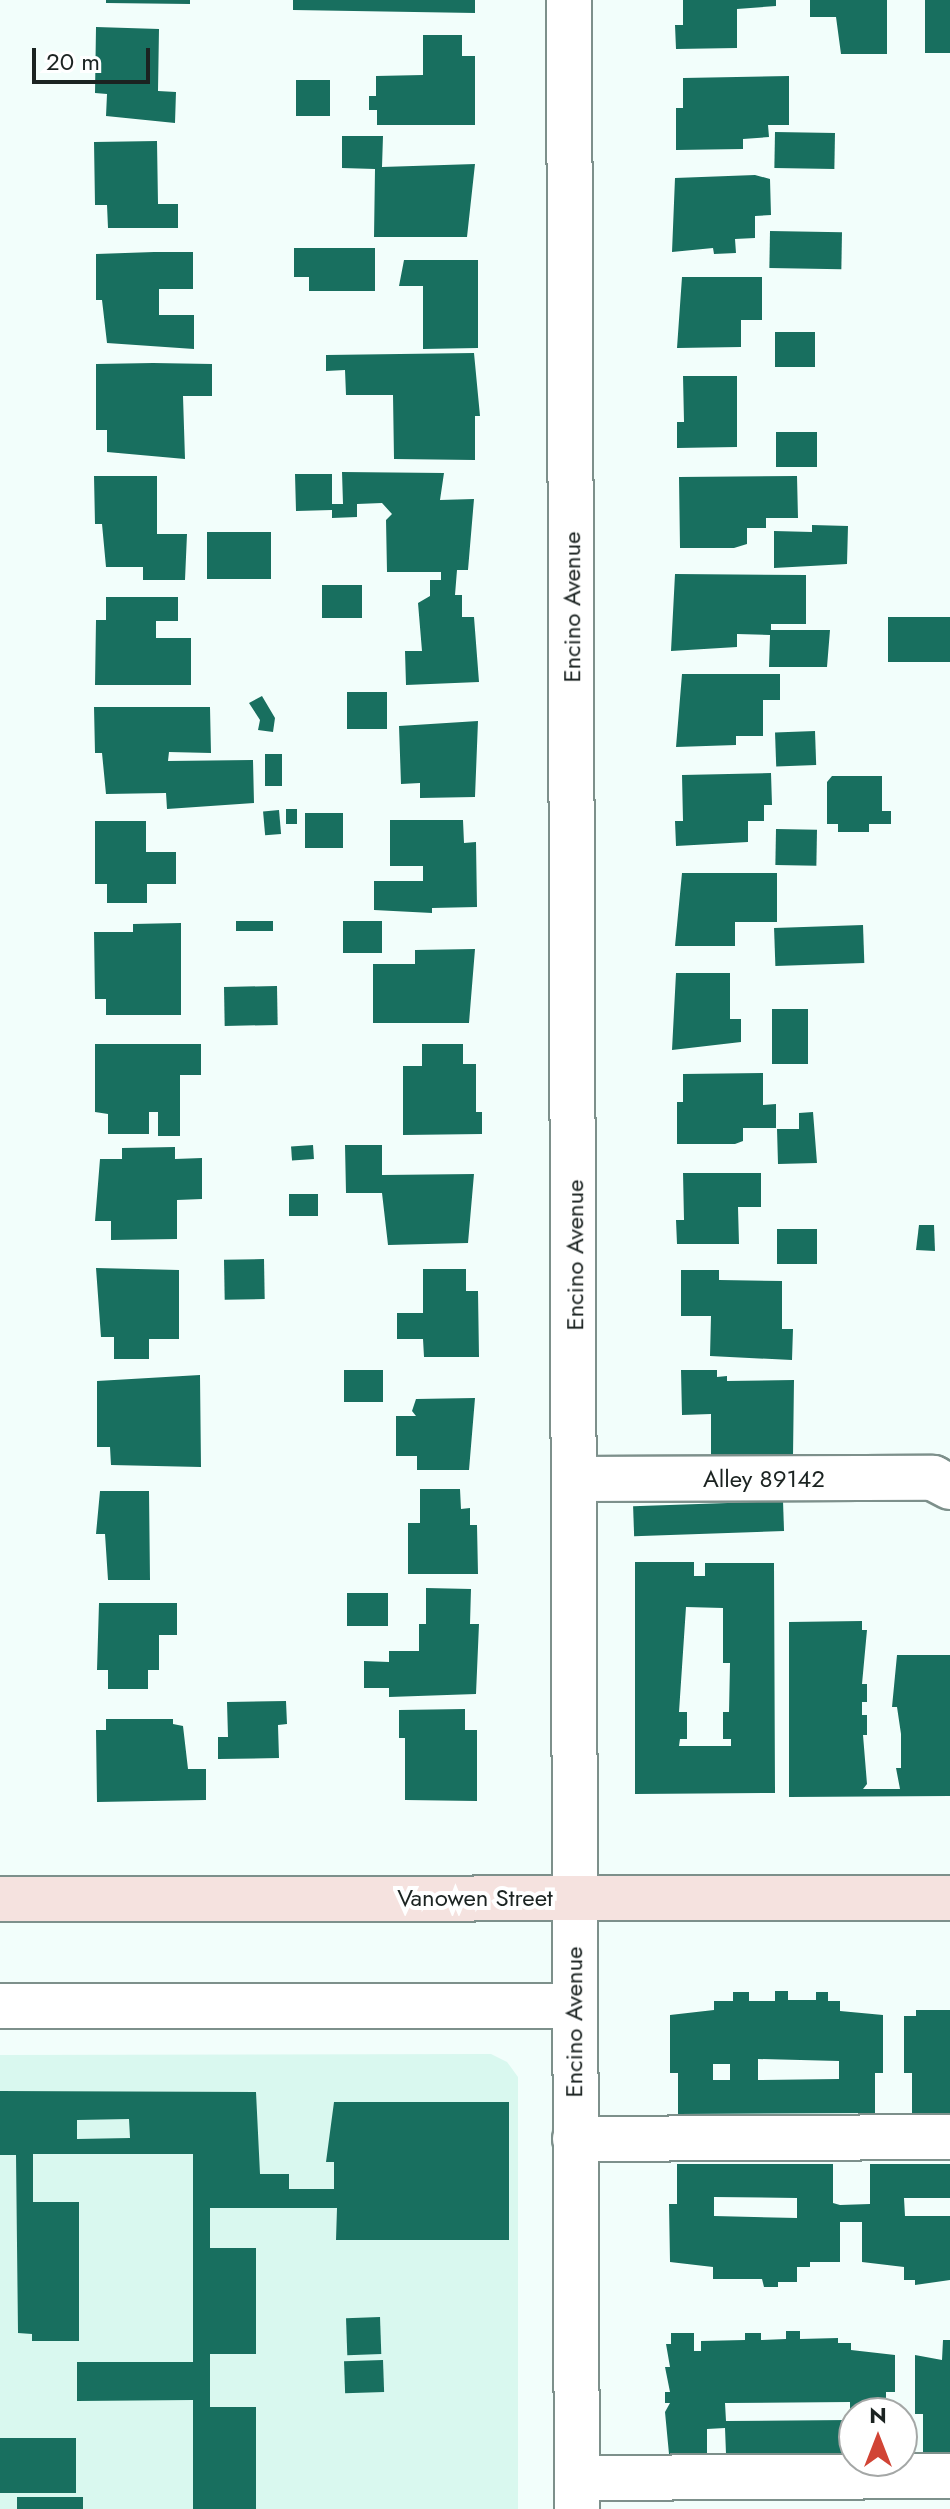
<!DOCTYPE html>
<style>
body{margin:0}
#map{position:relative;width:950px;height:2509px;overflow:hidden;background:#f2fefb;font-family:Jost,sans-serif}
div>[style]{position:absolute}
.built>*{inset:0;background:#d9f8ef}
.building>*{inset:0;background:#186f5f;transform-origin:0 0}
.roads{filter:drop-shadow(2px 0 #7d908b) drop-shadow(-2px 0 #7d908b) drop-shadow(0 2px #7d908b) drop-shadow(0 -2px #7d908b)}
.minor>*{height:44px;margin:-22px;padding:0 22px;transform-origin:22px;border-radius:22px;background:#fff}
.major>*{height:44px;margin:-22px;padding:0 22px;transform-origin:22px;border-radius:22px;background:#f5e2df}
span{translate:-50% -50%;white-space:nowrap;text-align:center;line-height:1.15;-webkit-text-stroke:8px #fff;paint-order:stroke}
.street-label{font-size:24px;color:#1b2321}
.north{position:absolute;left:838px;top:2397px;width:80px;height:80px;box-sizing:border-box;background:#fff;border:2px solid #a4a7a6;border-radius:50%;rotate:0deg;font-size:22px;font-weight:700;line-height:32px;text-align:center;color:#1b2321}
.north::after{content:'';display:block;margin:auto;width:28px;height:36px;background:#d14435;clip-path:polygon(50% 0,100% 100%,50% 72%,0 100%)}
.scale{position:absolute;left:32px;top:48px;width:118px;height:36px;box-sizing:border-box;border:4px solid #1b2321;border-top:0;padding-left:10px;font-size:24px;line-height:28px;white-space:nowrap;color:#1b2321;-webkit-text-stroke:6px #fff;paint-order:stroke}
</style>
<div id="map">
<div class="built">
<div style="clip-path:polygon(491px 2054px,507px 2062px,518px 2077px,518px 2509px,0 2509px,0 2055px)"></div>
</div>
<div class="building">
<div style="clip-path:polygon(106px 0,190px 0,190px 4px,106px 3px)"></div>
<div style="clip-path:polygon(293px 0,475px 0,475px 13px,293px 10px)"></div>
<div style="clip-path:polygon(683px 0,776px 0,776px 6px,737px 9px,737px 48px,676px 49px,675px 25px,683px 25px)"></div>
<div style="clip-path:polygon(810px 0,887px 0,887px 54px,841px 54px,836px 17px,810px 17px)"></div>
<div style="left:925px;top:0;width:25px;height:53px"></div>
<div style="clip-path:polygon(96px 27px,159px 29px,158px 91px,176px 92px,175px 123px,106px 116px,107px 94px,95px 93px)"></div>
<div style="clip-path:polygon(423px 35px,462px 35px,462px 56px,475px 56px,475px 125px,377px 125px,377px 110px,369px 110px,369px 96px,376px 96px,376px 76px,423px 75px)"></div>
<div style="clip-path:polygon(789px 76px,789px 125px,768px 125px,769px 137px,743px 139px,743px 149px,676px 150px,676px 108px,683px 108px,683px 78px)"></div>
<div style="left:330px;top:80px;width:36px;height:34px;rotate:90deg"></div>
<div style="left:775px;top:132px;width:60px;height:36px;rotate:1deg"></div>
<div style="clip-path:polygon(342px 136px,383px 136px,382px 167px,475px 164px,467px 237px,374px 237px,375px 169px,342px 168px)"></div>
<div style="clip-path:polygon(157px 141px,158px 204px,178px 204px,178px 228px,108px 228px,107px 205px,95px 205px,94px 142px)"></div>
<div style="clip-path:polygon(755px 175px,770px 179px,771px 215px,755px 216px,755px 238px,735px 239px,736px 253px,714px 254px,713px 248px,672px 252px,675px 178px)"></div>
<div style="left:770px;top:231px;width:72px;height:37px;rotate:1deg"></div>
<div style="clip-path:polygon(294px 248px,375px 248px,375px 291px,309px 291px,309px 277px,294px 277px)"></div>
<div style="clip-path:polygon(154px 252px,193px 252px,193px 289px,159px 289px,159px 315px,194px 315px,194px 349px,107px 343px,102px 300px,96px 300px,96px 254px)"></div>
<div style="clip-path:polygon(404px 260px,478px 260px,478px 348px,423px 349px,423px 286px,399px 286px)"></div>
<div style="clip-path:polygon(682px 277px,762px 277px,762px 320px,741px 320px,741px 347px,677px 348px)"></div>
<div style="left:815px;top:332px;width:35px;height:40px;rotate:90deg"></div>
<div style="clip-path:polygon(474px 353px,480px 416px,475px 416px,475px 460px,394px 459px,393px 395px,346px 395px,345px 370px,326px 371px,326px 355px)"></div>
<div style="clip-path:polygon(153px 363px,212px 364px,212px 396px,183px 396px,185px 459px,107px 452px,107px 430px,96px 430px,96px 364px)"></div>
<div style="clip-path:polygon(683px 376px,737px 376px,737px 447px,677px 448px,677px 422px,684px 422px)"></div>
<div style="left:776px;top:432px;width:41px;height:35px"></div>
<div style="clip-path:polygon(342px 472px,444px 473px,440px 500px,474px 499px,468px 570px,457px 570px,455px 595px,462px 595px,462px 617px,474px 617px,479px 682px,406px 685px,405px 651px,422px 651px,418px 603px,430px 596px,430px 580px,441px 580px,441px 572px,387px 572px,386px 520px,392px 514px,382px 503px,357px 504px,357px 517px,332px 518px,332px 510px,296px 511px,295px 474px,332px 474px,332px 504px,343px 504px)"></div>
<div style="clip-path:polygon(94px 476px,157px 476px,157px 534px,187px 534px,185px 580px,143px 580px,143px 567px,106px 567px,102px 524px,95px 524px)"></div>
<div style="clip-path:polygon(797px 476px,798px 518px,766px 518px,766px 528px,747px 528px,747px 544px,734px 548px,680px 548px,679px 477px)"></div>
<div style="clip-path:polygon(812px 525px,848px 526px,847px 564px,774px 568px,774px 531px,812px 532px)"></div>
<div style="left:271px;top:532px;width:47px;height:64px;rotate:90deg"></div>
<div style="clip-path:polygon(675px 574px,806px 575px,806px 624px,771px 624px,771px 630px,830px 630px,827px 667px,769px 667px,770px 635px,737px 634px,737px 647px,671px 651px)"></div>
<div style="left:322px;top:585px;width:40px;height:33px"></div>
<div style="clip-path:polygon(106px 597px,178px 597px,178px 621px,156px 621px,156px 638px,191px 638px,191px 685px,95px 685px,96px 620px,106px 620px)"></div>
<div style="left:950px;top:617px;width:45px;height:62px;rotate:90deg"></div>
<div style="clip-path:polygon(682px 674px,780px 674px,780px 700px,763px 700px,763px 736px,736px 736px,736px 745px,676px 747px)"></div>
<div style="left:347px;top:692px;width:40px;height:37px"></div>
<div style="clip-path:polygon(262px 696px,275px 718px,273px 732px,258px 730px,260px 720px,249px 703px)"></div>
<div style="clip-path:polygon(94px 707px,210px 707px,211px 753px,169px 752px,168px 761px,253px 760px,254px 803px,167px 809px,166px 793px,106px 794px,102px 753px,95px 753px)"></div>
<div style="clip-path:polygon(478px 721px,475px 797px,420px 798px,420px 783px,401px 784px,399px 726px)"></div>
<div style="left:815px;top:731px;width:34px;height:40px;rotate:88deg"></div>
<div style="left:265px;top:754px;width:17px;height:32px"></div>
<div style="clip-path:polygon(771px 773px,772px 805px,764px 805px,764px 821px,748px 821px,748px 842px,676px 846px,675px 821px,683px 821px,682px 775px)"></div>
<div style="clip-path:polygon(832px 776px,882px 776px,882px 811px,891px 811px,891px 824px,869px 824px,869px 832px,838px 832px,838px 824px,827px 824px,827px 782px)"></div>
<div style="left:286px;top:809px;width:11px;height:15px"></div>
<div style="left:279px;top:810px;width:24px;height:16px;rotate:85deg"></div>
<div style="left:305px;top:813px;width:38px;height:35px"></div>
<div style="clip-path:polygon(390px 820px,463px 820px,464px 843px,476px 842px,477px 907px,432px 908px,432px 913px,374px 910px,374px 881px,423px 881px,423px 866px,390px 866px)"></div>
<div style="clip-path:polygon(95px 821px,146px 821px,146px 852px,176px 852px,176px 884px,147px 884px,147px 903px,107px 903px,107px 884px,95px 884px)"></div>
<div style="left:776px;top:829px;width:41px;height:36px;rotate:1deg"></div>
<div style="clip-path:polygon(682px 873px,777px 873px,777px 922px,735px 922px,735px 946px,675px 946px)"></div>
<div style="left:236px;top:921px;width:37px;height:10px"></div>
<div style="left:343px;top:921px;width:39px;height:32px"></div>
<div style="clip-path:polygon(181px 923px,181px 1015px,106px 1015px,106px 999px,95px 999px,94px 932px,133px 932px,133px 924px)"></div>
<div style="left:863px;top:925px;width:38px;height:89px;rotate:88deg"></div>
<div style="clip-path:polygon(475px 949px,469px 1023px,373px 1023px,373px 964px,415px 964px,415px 950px)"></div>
<div style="clip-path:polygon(676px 973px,730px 973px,730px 1019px,741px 1019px,741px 1042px,672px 1050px)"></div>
<div style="left:277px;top:986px;width:39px;height:53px;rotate:89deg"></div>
<div style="left:772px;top:1009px;width:36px;height:55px"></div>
<div style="clip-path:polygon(95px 1044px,201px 1044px,201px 1075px,180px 1075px,180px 1136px,158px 1136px,158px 1112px,149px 1112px,149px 1134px,108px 1134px,108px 1114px,95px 1112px)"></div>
<div style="clip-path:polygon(422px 1044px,463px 1044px,463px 1064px,476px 1064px,476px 1112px,482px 1112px,482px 1134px,403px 1135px,403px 1066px,422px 1066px)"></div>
<div style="clip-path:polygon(763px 1073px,763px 1105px,776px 1104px,776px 1128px,743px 1128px,743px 1141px,735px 1144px,677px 1144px,677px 1102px,683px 1102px,683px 1074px)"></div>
<div style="clip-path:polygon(813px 1112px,817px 1163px,778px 1164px,777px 1129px,799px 1129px,799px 1113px)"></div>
<div style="left:313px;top:1145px;width:14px;height:22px;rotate:86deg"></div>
<div style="clip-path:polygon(345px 1145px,382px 1145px,382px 1175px,474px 1174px,468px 1243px,388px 1245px,382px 1193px,346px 1193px)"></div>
<div style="clip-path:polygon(175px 1147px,175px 1159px,202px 1158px,202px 1199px,177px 1200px,177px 1239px,111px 1240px,111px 1221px,95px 1221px,100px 1159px,122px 1159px,122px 1148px)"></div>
<div style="clip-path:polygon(683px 1173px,761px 1173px,761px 1207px,738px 1207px,739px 1244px,677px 1244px,676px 1220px,684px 1220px)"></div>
<div style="left:289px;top:1194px;width:29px;height:22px"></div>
<div style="clip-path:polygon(919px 1225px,934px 1225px,935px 1251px,916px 1250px)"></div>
<div style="left:777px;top:1229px;width:40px;height:35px"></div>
<div style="left:264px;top:1259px;width:40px;height:40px;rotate:89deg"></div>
<div style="clip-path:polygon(96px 1268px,179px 1270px,179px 1339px,149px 1339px,149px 1359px,114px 1359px,114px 1337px,101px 1337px)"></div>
<div style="clip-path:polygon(423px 1269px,466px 1269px,466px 1291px,478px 1291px,479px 1357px,424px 1357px,423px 1339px,397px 1339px,397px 1313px,423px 1313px)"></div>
<div style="clip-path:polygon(681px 1270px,719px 1270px,719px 1280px,782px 1281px,782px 1329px,793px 1329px,792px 1360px,710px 1356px,711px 1316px,681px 1316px)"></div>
<div style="left:344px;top:1370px;width:39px;height:32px"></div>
<div style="clip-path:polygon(681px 1370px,717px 1370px,717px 1377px,727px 1376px,727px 1381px,794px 1380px,793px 1456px,711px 1457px,711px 1414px,682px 1415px)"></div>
<div style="clip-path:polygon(200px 1375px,201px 1467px,111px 1465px,110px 1447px,97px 1447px,97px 1381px)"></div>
<div style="clip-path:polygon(475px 1398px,469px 1470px,417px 1470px,417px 1456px,396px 1456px,396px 1416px,416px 1416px,412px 1411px,416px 1399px)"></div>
<div style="clip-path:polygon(420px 1489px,460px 1489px,461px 1509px,470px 1508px,470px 1525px,477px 1525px,478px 1574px,408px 1574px,408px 1523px,420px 1523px)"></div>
<div style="clip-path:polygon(100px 1491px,149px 1491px,150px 1580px,108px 1580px,105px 1534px,96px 1534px)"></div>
<div style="left:783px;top:1501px;width:30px;height:150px;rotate:88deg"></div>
<div style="clip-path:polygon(evenodd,635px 1562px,694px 1562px,694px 1576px,705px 1576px,705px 1563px,774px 1563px,775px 1793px,635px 1794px,635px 1562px,686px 1607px,723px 1608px,723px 1663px,730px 1663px,729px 1712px,723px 1712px,723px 1739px,731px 1739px,731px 1746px,679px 1746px,680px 1739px,687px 1739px,687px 1712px,679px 1712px,686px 1607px)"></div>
<div style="clip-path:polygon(426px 1588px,471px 1589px,470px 1624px,479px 1624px,476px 1694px,389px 1697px,389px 1688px,364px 1688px,364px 1661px,389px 1662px,389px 1651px,419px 1651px,419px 1624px,426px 1624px)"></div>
<div style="left:388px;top:1593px;width:33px;height:41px;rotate:90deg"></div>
<div style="clip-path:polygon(99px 1603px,177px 1603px,177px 1635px,159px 1635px,159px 1670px,148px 1670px,148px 1689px,108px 1689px,108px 1670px,97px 1670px)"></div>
<div style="clip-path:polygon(862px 1621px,862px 1630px,867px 1630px,862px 1684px,867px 1684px,867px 1702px,862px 1702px,862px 1715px,867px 1715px,867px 1735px,863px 1735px,867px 1784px,863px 1789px,900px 1789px,896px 1768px,901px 1768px,901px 1734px,897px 1707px,892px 1707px,897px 1655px,950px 1655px,950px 1796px,789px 1797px,789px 1622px)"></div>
<div style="clip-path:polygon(286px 1701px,287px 1724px,278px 1725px,279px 1758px,218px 1759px,218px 1737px,228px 1737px,227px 1702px)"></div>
<div style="clip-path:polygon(465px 1709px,465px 1730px,477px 1730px,477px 1801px,405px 1800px,405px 1738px,399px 1738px,399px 1710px)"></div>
<div style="clip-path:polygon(106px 1719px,173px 1719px,173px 1724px,183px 1726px,188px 1769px,206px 1769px,206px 1800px,97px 1802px,96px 1730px,106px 1730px)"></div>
<div style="clip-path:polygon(evenodd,775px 1991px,788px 1991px,788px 2000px,816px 2000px,816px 1992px,828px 1992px,828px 2001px,840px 2001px,840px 2011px,883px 2015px,883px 2073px,875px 2073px,875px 2113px,678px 2114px,678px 2073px,670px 2073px,670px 2015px,714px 2010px,714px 2001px,733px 2001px,733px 1992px,749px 1992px,749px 2001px,775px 2001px,775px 1991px,758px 2059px,839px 2061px,839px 2079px,758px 2080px,758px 2059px,775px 1991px,713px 2064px,730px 2064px,730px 2080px,713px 2080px,713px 2064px)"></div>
<div style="clip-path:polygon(916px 2010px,950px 2010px,950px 2113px,912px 2113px,912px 2073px,904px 2073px,904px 2016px,916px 2016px)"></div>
<div style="clip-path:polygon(evenodd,0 2091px,256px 2092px,260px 2174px,289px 2174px,289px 2189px,334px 2189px,334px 2162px,326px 2162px,334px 2102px,509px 2102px,509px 2240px,336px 2240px,337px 2208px,210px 2208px,210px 2248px,256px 2248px,256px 2354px,210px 2354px,210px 2407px,256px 2407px,256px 2509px,193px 2509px,193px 2400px,77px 2401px,77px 2362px,193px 2362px,193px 2154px,33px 2154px,33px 2202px,79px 2202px,79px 2341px,32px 2341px,32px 2334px,18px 2333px,16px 2155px,0 2155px,0 2091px,129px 2119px,130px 2138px,77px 2139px,77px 2120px,129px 2119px)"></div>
<div style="clip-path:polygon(evenodd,677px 2164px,833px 2164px,833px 2203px,840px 2205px,870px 2204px,870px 2164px,950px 2164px,950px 2198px,904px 2198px,905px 2216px,950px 2216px,950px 2280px,915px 2285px,915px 2280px,904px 2280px,904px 2267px,862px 2262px,862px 2222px,840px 2222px,840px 2262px,810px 2262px,810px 2267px,797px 2267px,797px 2282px,778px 2282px,778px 2287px,764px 2287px,762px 2279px,713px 2279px,713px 2267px,670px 2262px,669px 2204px,677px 2204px,677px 2164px,714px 2197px,797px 2198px,797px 2218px,714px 2216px,714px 2197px)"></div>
<div style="left:380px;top:2317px;width:37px;height:34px;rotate:88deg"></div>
<div style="clip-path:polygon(evenodd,786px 2331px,800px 2331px,800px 2339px,838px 2338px,838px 2343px,851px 2343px,851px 2350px,895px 2355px,895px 2392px,886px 2392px,886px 2413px,854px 2413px,854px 2453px,726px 2454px,725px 2428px,707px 2429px,707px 2453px,669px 2454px,665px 2412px,670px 2403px,665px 2403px,665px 2392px,670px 2392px,665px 2367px,670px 2367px,666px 2344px,671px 2344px,671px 2333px,694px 2333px,694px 2351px,701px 2351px,701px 2341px,745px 2340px,745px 2333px,761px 2333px,761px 2340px,786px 2339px,786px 2331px,850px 2402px,850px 2420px,726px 2421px,725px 2403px,850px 2402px)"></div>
<div style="clip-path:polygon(943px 2340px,950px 2340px,950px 2453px,923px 2453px,923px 2414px,915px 2414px,915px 2355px,942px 2360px)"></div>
<div style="left:383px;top:2360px;width:32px;height:39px;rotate:88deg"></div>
<div style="left:0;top:2438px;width:76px;height:55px"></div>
<div style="left:17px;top:2497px;width:66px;height:12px"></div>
</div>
<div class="roads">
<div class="minor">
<div style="left:569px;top:0;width:2509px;rotate:89.82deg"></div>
<div style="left:576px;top:1479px;width:357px;rotate:-0.2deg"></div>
<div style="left:933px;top:1478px;width:19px;rotate:28deg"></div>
<div style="left:0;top:2006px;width:574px"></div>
<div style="left:575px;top:2139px;width:375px;rotate:-0.3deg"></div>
<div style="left:578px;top:2478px;width:372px;rotate:-0.3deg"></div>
</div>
<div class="major">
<div style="left:0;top:1899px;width:950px;rotate:-0.06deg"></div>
</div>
</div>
<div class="street-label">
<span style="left:572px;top:607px;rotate:-90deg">Encino Avenue</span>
<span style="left:575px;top:1255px;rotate:-90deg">Encino Avenue</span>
<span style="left:764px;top:1479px">Alley 89142</span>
<span style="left:475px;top:1898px">Vanowen Street</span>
<span style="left:574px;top:2022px;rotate:-90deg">Encino Avenue</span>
</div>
<div class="north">N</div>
<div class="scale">20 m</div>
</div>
